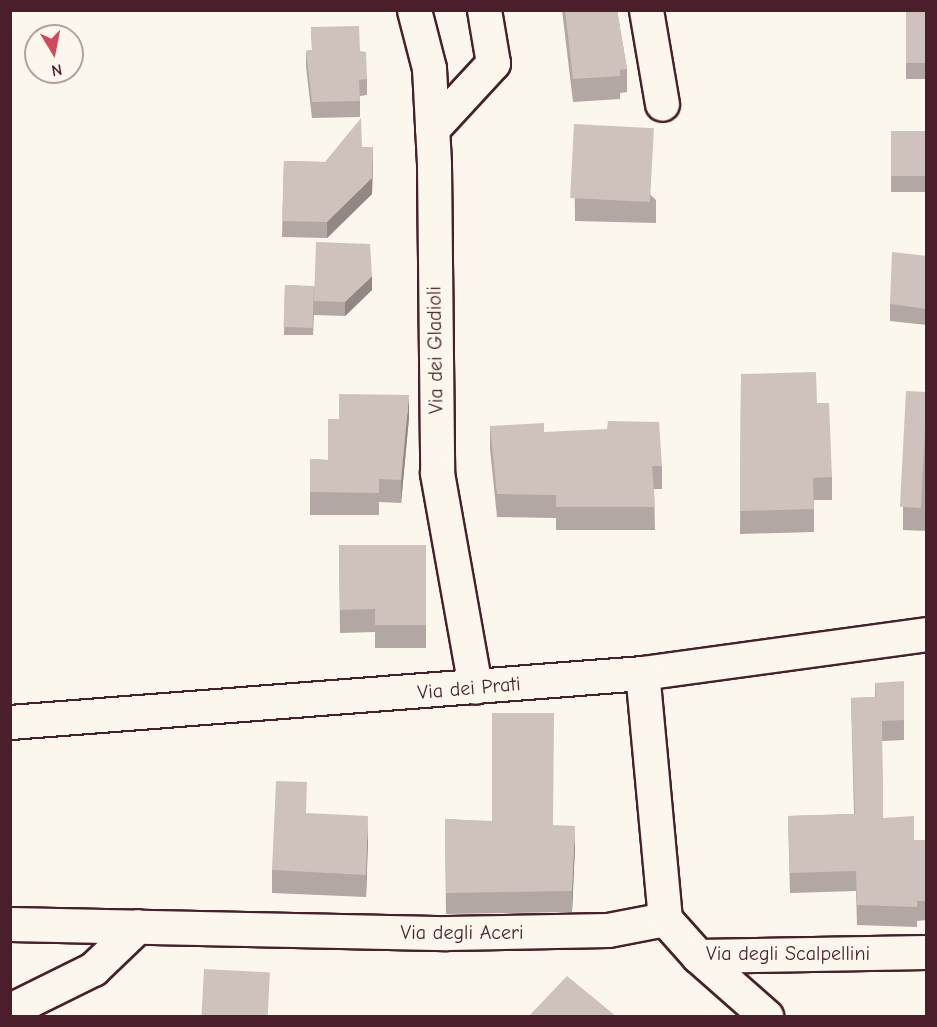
<!DOCTYPE html>
<style>
body{margin:0}
#map{position:relative;width:937px;height:1027px;overflow:hidden;background:#fbf7ec;font-family:"Comic Neue",sans-serif}
div>[style]{position:absolute}
.roads{filter:drop-shadow(2px 0 #4a1f2b) drop-shadow(-2px 0 #4a1f2b) drop-shadow(0 2px #4a1f2b) drop-shadow(0 -2px #4a1f2b)}
.street>*{height:33px;margin:-16.5px;padding:0 16.5px;transform-origin:16.5px;border-radius:16.5px;background:#fbf7ec}
.wall>*{inset:0;background:#b2a7a2;transform-origin:0 0}
.shaded-wall>*{inset:0;background:#918884}
.building>*{inset:0;background:#cfc2bc;transform-origin:0 0}
span{translate:-50% -50%;white-space:nowrap;text-align:center;line-height:1.15;-webkit-text-stroke:4.5px #fbf7ec;paint-order:stroke}
.street-label{font-size:20px;color:#4a1f2b}
.frame{position:absolute;inset:0;border:12px solid #4a1f2b;pointer-events:none}
.north{position:absolute;left:24px;top:24px;width:60px;height:60px;box-sizing:border-box;background:#fbf7ec;border:2px solid #b4a19f;border-radius:50%;rotate:170deg;font-size:16px;font-weight:700;line-height:24px;text-align:center;color:#4a1f2b}
.north::after{content:'';display:block;margin:auto;width:21px;height:27px;background:#d1495b;clip-path:polygon(50% 0,100% 100%,50% 72%,0 100%)}
</style>
<div id="map">
<div class="roads">
<div class="street">
<div style="left:414px;top:10px;width:60px;rotate:75.5deg"></div>
<div style="left:429px;top:68px;width:97px;rotate:87deg"></div>
<div style="left:434px;top:165px;width:308px;rotate:89.4deg"></div>
<div style="left:437px;top:473px;width:217px;rotate:79.9deg"></div>
<div style="left:646px;top:10px;width:95px;rotate:80.3deg"></div>
<div style="left:432px;top:129px;width:90px;rotate:-47.3deg"></div>
<div style="left:493px;top:63px;width:54px;rotate:-99.6deg"></div>
<div style="left:10px;top:722px;width:634px;rotate:-4.43deg"></div>
<div style="left:642px;top:673px;width:287px;rotate:-7.8deg"></div>
<div style="left:665px;top:919px;width:50px;rotate:48.3deg"></div>
<div style="left:698px;top:956px;width:228px;rotate:-1deg"></div>
<div style="left:10px;top:924px;width:437px;rotate:1.2deg"></div>
<div style="left:447px;top:933px;width:161px;rotate:-1.1deg"></div>
<div style="left:608px;top:930px;width:58px;rotate:-10.9deg"></div>
<div style="left:665px;top:919px;width:247px;rotate:-95.3deg"></div>
<div style="left:698px;top:956px;width:91px;rotate:41.4deg"></div>
<div style="left:10px;top:1010px;width:93px;rotate:-26.3deg"></div>
<div style="left:93px;top:969px;width:62px;rotate:-43.7deg"></div>
</div>
</div>
<div class="wall">
<div style="clip-path:polygon(562px 10px,617px 10px,627px 69px,627px 92px,620px 93px,620px 99px,573px 102px)"></div>
<div style="left:906px;top:10px;width:21px;height:69px"></div>
<div style="clip-path:polygon(311px 27px,360px 51px,367px 79px,367px 95px,360px 96px,360px 117px,312px 118px,306px 67px,306px 51px,312px 50px)"></div>
<div style="clip-path:polygon(574px 124px,656px 200px,656px 223px,575px 221px)"></div>
<div style="left:927px;top:131px;width:61px;height:36px;rotate:90deg"></div>
<div style="clip-path:polygon(362px 147px,373px 163px,372px 194px,327px 238px,282px 237px,284px 161px,325px 162px)"></div>
<div style="clip-path:polygon(927px 256px,927px 325px,890px 321px,890px 304px)"></div>
<div style="clip-path:polygon(285px 285px,372px 290px,345px 316px,314px 315px,313px 335px,284px 335px)"></div>
<div style="clip-path:polygon(741px 374px,817px 403px,832px 477px,832px 500px,814px 500px,814px 532px,740px 534px)"></div>
<div style="clip-path:polygon(927px 392px,927px 531px,903px 530px,903px 507px)"></div>
<div style="clip-path:polygon(409px 418px,401px 503px,379px 502px,379px 515px,310px 515px,310px 459px,328px 460px)"></div>
<div style="clip-path:polygon(490px 426px,544px 432px,662px 466px,662px 489px,654px 489px,655px 530px,556px 530px,556px 518px,497px 517px,490px 449px)"></div>
<div style="clip-path:polygon(339px 545px,426px 545px,426px 648px,375px 648px,375px 632px,340px 633px)"></div>
<div style="clip-path:polygon(875px 683px,904px 720px,904px 740px,882px 741px,883px 818px,914px 840px,927px 840px,927px 920px,917px 921px,917px 927px,857px 925px,856px 891px,790px 893px,788px 816px,854px 814px,851px 698px,875px 697px)"></div>
<div style="clip-path:polygon(445px 819px,554px 825px,575px 847px,572px 912px,446px 914px)"></div>
<div style="clip-path:polygon(368px 839px,366px 897px,272px 893px,272px 870px)"></div>
</div>
<div class="shaded-wall">
<div style="clip-path:polygon(373px 147px,372px 194px,327px 238px,327px 222px)"></div>
<div style="clip-path:polygon(372px 276px,372px 290px,345px 316px,345px 302px)"></div>
<div style="clip-path:polygon(409px 395px,409px 418px,401px 503px,401px 480px)"></div>
<div style="clip-path:polygon(368px 816px,368px 839px,366px 897px,366px 875px)"></div>
<div style="clip-path:polygon(575px 826px,575px 847px,572px 912px,572px 891px)"></div>
</div>
<div class="building">
<div style="clip-path:polygon(565px 10px,617px 10px,627px 69px,620px 70px,620px 76px,573px 79px)"></div>
<div style="left:906px;top:10px;width:21px;height:53px"></div>
<div style="clip-path:polygon(359px 26px,360px 51px,366px 52px,367px 79px,359px 80px,360px 101px,312px 102px,306px 51px,312px 50px,311px 27px)"></div>
<div style="clip-path:polygon(361px 118px,362px 147px,373px 147px,372px 178px,327px 222px,282px 221px,284px 161px,325px 162px)"></div>
<div style="left:574px;top:124px;width:80px;height:74px;rotate:3deg"></div>
<div style="left:927px;top:131px;width:45px;height:36px;rotate:90deg"></div>
<div style="clip-path:polygon(316px 242px,370px 244px,372px 276px,345px 302px,314px 301px)"></div>
<div style="clip-path:polygon(892px 252px,927px 256px,927px 309px,890px 304px)"></div>
<div style="left:285px;top:285px;width:29px;height:42px;rotate:2deg"></div>
<div style="clip-path:polygon(816px 372px,817px 403px,829px 403px,832px 477px,813px 478px,814px 509px,740px 511px,741px 374px)"></div>
<div style="left:906px;top:391px;width:21px;height:116px;rotate:3deg"></div>
<div style="clip-path:polygon(339px 394px,409px 395px,401px 480px,379px 479px,379px 493px,310px 492px,310px 459px,328px 460px,328px 419px,339px 419px)"></div>
<div style="clip-path:polygon(608px 421px,659px 422px,662px 466px,652px 466px,655px 507px,556px 507px,556px 495px,497px 494px,490px 426px,544px 423px,544px 432px,607px 429px)"></div>
<div style="clip-path:polygon(339px 545px,426px 545px,426px 625px,375px 625px,375px 609px,340px 610px)"></div>
<div style="clip-path:polygon(904px 681px,904px 720px,882px 721px,883px 818px,914px 816px,914px 840px,927px 840px,927px 901px,917px 901px,917px 907px,857px 905px,856px 871px,790px 873px,788px 816px,855px 814px,851px 698px,876px 697px,875px 683px)"></div>
<div style="clip-path:polygon(492px 713px,554px 713px,553px 825px,575px 826px,572px 891px,446px 893px,445px 819px,492px 821px)"></div>
<div style="clip-path:polygon(276px 781px,307px 782px,306px 813px,368px 816px,366px 875px,272px 870px)"></div>
<div style="left:204px;top:969px;width:66px;height:48px;rotate:3deg"></div>
<div style="clip-path:polygon(567px 976px,617px 1017px,528px 1017px)"></div>
</div>
<div class="street-label">
<span style="left:435px;top:350px;rotate:-91deg">Via dei Gladioli</span>
<span style="left:469px;top:688px;rotate:-5deg">Via dei Prati</span>
<span style="left:462px;top:932px">Via degli Aceri</span>
<span style="left:788px;top:953px">Via degli Scalpellini</span>
</div>
<div class="frame"></div>
<div class="north">N</div>
</div>
